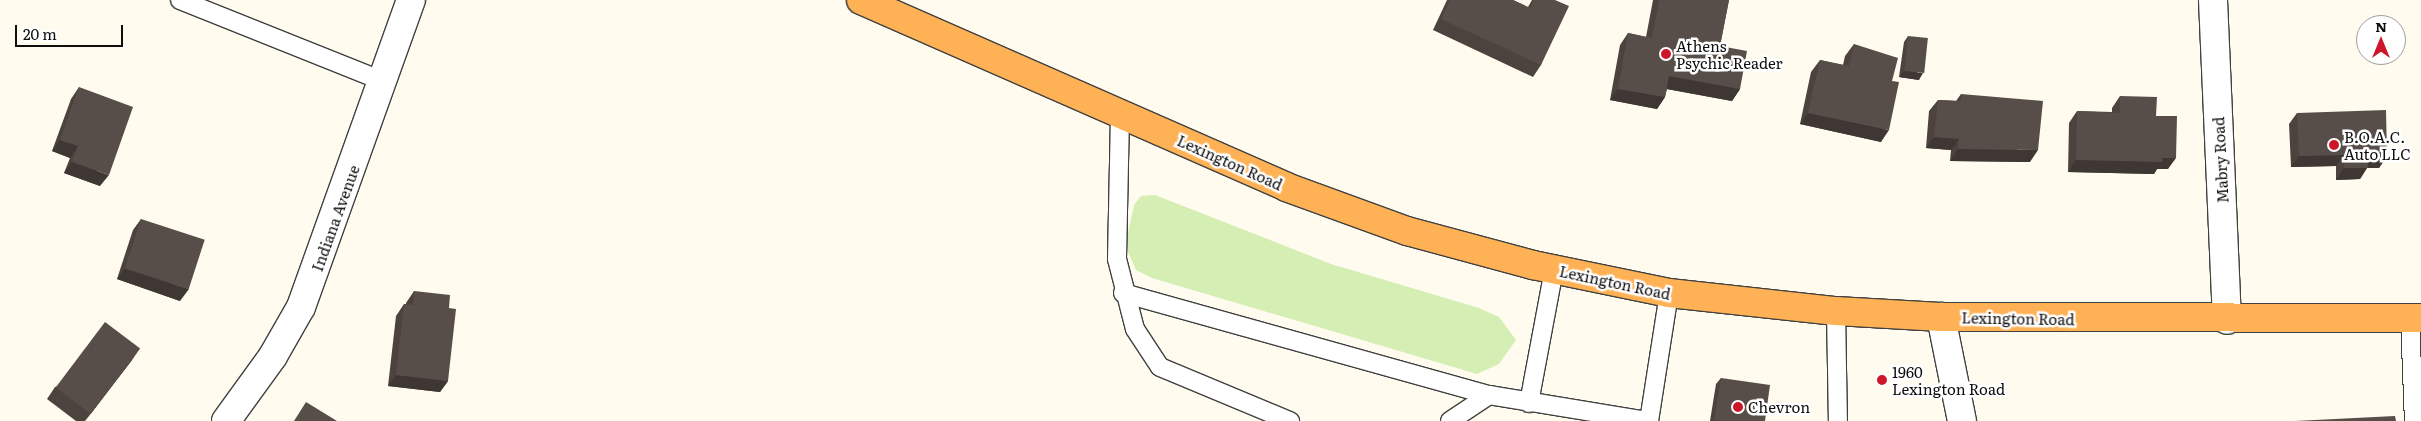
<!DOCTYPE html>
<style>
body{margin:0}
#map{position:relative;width:2421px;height:421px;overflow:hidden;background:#fffbee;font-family:Literata,serif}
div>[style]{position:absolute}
.green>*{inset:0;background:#d5eeb3}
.roads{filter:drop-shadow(1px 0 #414141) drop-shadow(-1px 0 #414141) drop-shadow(0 1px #414141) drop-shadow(0 -1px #414141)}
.service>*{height:18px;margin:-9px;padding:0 9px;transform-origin:9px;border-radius:9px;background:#fff}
.minor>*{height:28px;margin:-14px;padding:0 14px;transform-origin:14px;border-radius:14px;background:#fff}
.trunk>*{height:28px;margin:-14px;padding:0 14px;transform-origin:14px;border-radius:14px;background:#ffb255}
.wall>*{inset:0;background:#4c433f}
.shaded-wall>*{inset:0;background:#3e3733}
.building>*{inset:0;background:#584e49;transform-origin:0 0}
.dots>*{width:14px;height:14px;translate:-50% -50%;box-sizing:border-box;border:2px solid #fff;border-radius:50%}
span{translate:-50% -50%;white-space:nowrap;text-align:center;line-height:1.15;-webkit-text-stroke:5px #fff;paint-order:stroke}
.poi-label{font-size:15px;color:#0e0e0e}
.left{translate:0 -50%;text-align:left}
.street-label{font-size:15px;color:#0e0e0e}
.north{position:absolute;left:2356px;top:15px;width:50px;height:50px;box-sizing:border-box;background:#fff;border:1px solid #9f9f9f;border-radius:50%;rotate:0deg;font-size:14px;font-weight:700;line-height:20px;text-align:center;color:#0e0e0e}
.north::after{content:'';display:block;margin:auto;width:18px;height:22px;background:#cd1629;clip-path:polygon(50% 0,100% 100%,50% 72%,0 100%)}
.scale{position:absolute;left:15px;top:25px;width:108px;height:22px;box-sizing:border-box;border:2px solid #0e0e0e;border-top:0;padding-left:6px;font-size:15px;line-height:18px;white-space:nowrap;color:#0e0e0e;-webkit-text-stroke:4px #fff;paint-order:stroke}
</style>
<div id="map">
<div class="green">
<div style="clip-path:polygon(1155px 195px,1331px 264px,1479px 308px,1499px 317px,1516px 340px,1499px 364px,1477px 374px,1152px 278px,1136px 270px,1128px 252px,1128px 233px,1134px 205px,1141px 196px)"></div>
</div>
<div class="roads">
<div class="service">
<div style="left:180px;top:0;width:219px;rotate:21.8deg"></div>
<div style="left:1120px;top:115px;width:144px;rotate:91.2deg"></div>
<div style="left:1117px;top:259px;width:72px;rotate:75.6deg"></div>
<div style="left:1135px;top:329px;width:45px;rotate:56.7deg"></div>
<div style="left:1160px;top:367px;width:141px;rotate:22.6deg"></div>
<div style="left:1123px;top:293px;width:380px;rotate:15.6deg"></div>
<div style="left:1489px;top:395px;width:161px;rotate:9.3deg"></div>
<div style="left:1836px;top:311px;width:110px;rotate:89deg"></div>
<div style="left:2410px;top:318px;width:103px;rotate:87.8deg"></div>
<div style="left:1529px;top:403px;width:136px;rotate:-79.4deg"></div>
<div style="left:1450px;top:421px;width:47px;rotate:-33.7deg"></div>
<div style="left:1649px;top:421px;width:130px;rotate:-81.1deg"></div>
</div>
<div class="minor">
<div style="left:2213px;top:0;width:320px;rotate:87.5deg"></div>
<div style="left:1941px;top:317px;width:106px;rotate:78.6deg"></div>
<div style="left:226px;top:421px;width:80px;rotate:-54.1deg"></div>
<div style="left:273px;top:356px;width:56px;rotate:-60.3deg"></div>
<div style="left:301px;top:307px;width:326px;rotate:-70.3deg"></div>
</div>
<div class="trunk">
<div style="left:861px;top:0;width:464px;rotate:23.7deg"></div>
<div style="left:1286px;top:187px;width:129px;rotate:20deg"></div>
<div style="left:1407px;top:231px;width:131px;rotate:15.1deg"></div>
<div style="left:1533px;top:265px;width:139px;rotate:11.6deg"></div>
<div style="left:1669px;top:293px;width:168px;rotate:6.2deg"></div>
<div style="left:1836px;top:311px;width:105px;rotate:3.3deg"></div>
<div style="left:1941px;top:317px;width:480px;rotate:0.1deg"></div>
</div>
</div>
<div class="wall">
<div style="clip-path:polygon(1447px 0,1513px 0,1528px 7px,1532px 0,1555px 0,1541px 65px,1533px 77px,1433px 30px)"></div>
<div style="clip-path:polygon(1653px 0,1729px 0,1720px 46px,1740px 89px,1732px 101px,1667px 89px,1665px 97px,1657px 109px,1610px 100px,1620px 45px,1628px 33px,1646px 37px)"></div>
<div style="clip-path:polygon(1908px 36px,1919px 80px,1899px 77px,1904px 42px)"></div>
<div style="clip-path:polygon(1854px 44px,1892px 81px,1881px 142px,1800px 124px,1811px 72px,1820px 60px,1843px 65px,1845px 56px)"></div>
<div style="clip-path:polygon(79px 87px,100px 186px,64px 173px,70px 158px,52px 151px,71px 99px)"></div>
<div style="clip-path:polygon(1961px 94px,2030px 162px,1950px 161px,1951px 150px,1926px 148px,1929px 111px,1938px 100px,1956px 101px)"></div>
<div style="clip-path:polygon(2120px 96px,2156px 116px,2168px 169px,2157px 169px,2154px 174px,2068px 172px,2069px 123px,2077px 111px,2112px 112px,2112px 108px)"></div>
<div style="clip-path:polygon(2297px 113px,2387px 156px,2379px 168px,2367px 168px,2360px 179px,2336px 180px,2336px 166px,2291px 167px,2289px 124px)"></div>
<div style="clip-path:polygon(141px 219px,180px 301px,117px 279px,133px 230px)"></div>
<div style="clip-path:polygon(414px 291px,449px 308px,448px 381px,440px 392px,388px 386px,396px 316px,404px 304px,406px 304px,406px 303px)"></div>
<div style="clip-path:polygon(132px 360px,85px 421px,76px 421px,47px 399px,55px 387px)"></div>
<div style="clip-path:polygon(1721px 378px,1765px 421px,1710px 421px,1716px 384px)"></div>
</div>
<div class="shaded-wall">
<div style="clip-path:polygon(1904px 71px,1923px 73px,1919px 80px,1899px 77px)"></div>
<div style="clip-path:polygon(1669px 76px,1740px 89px,1732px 101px,1661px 88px)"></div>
<div style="clip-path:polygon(1618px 89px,1665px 97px,1657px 109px,1610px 100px)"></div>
<div style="clip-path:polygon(1808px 113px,1889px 130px,1881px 142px,1800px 124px)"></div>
<div style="clip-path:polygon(1934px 137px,1959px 139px,1951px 150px,1926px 148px)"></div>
<div style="clip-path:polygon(60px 140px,78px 146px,70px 158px,52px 151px)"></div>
<div style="clip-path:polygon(1958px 149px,2038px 150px,2030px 162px,1950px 161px)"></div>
<div style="clip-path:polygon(2344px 155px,2336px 166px,2291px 167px,2299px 156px)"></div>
<div style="clip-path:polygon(2387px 156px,2379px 168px,2367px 168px,2360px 179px,2336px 180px,2344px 168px,2367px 157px)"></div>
<div style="clip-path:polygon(2162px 158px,2176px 158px,2168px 169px,2157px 169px,2154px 174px,2068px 172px,2076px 160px)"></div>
<div style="clip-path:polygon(72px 162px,109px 175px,100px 186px,64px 173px)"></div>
<div style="clip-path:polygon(125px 268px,189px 289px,180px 301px,117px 279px)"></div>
<div style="clip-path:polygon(140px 348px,132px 360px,85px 421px,90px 414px)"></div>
<div style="clip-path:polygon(396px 375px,448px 381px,440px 392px,388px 386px)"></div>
</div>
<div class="building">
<div style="clip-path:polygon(1450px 0,1513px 0,1530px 8px,1534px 0,1555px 0,1569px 6px,1541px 65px,1441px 19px)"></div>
<div style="clip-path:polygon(1659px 0,1729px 0,1720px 46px,1747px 51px,1740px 89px,1669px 76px,1665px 97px,1618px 89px,1628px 33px,1652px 38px)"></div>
<div style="left:1908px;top:36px;width:20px;height:35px;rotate:6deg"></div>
<div style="clip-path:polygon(1854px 44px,1898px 58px,1892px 81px,1899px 82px,1889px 130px,1808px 113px,1820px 60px,1849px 66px)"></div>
<div style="clip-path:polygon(79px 87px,133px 107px,109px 175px,72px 162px,78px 146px,60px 140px)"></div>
<div style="clip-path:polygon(1961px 94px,2043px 101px,2038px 150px,1958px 149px,1959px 139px,1934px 137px,1938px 100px,1961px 101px)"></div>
<div style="clip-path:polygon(2120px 96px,2157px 97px,2156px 116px,2177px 116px,2176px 158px,2162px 158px,2162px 162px,2076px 160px,2077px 111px,2120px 113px)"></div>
<div style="clip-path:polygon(2386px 110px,2387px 156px,2367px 157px,2368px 168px,2344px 168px,2344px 155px,2299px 156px,2297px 113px)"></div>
<div style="left:141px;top:219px;width:67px;height:52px;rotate:18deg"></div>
<div style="clip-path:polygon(414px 291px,450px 295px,449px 308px,456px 309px,448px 381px,396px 375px,404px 304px,413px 305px)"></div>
<div style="left:105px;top:322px;width:44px;height:82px;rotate:37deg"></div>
<div style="clip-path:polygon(1721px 378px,1770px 385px,1765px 421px,1721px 421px,1714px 420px)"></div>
<div style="clip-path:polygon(306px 402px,337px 421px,294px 421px)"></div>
<div style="clip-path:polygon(2395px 416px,2396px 421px,2295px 421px)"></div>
</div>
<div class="dots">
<div style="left:1666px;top:54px;background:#cd1629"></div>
<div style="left:2334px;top:145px;background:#cd1629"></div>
<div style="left:1882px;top:380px;background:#cd1629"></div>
<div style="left:1738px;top:407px;background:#cd1629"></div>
</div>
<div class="poi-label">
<span class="left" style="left:1676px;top:54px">Athens<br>Psychic Reader</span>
<span class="left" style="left:2344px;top:145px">B.O.A.C.<br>Auto LLC</span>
<span class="left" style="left:1892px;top:380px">1960<br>Lexington Road</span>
<span class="left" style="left:1748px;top:407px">Chevron</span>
</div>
<div class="street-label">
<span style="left:2220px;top:160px;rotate:-93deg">Mabry Road</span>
<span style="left:1230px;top:162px;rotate:24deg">Lexington Road</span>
<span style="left:335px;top:218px;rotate:-70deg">Indiana Avenue</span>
<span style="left:1615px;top:282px;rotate:12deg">Lexington Road</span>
<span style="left:2018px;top:318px;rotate:1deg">Lexington Road</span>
</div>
<div class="north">N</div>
<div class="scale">20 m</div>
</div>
